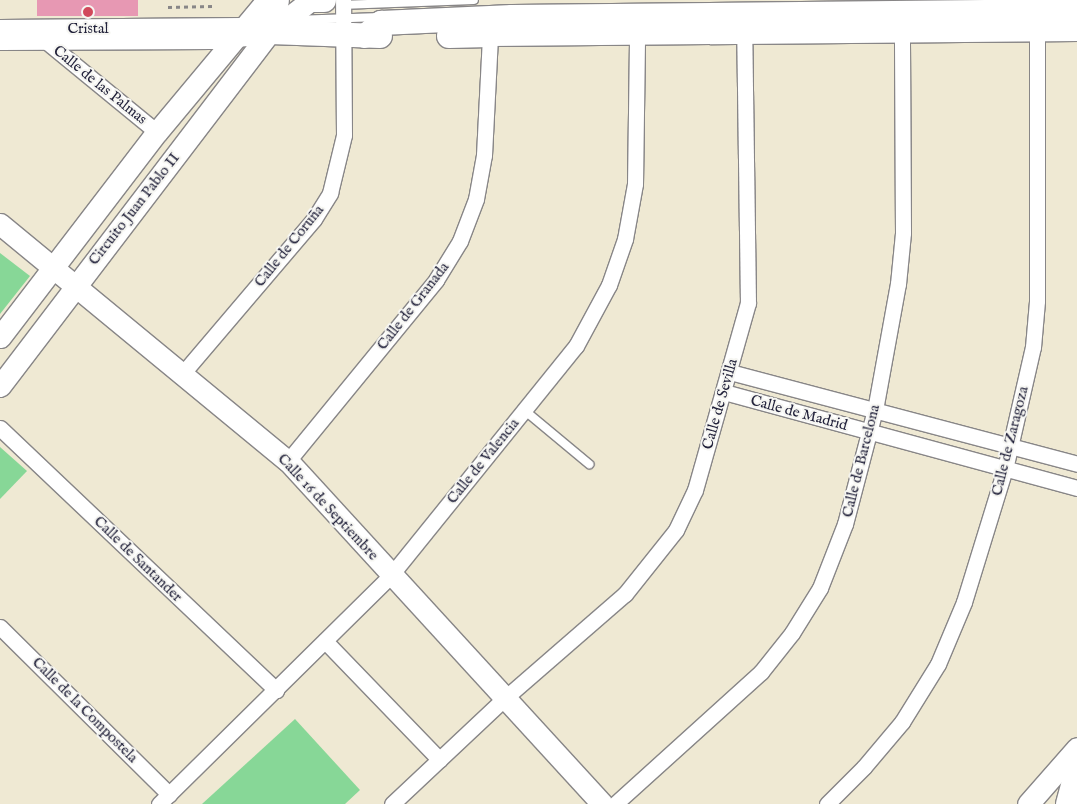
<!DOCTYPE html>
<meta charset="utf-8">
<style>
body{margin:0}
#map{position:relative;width:1077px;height:804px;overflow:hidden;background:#efe9d3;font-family:"IM FELL English",serif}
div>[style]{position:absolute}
.green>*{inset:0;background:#87d797}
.building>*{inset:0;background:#e798b3;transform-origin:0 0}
.path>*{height:3px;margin-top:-1.5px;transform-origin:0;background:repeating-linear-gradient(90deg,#888687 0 4px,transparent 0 8px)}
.roads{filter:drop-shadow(1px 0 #888687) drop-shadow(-1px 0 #888687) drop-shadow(0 1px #888687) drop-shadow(0 -1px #888687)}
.lane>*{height:8px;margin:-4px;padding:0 4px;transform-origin:4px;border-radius:4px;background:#fff}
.street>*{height:15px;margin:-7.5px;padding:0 7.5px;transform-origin:7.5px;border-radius:7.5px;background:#fff}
.secondary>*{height:21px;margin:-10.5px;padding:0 10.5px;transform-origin:10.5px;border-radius:10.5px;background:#fff}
.primary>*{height:24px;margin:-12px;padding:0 12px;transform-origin:12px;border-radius:12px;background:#fff}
.dots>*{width:14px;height:14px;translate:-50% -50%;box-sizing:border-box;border:2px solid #f6f6f2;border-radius:50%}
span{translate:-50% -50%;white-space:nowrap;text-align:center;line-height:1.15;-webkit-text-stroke:4px #f6f6f2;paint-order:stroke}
.poi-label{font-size:15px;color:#22223b}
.street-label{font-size:15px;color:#22223b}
</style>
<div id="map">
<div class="green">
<div style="clip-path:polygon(0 253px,30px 276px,0 314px)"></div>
<div style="clip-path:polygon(0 447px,27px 471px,0 499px)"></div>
<div style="clip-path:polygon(295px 719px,360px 790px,345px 804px,202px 804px)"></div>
</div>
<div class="building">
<div style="left:138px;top:0;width:16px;height:101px;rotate:90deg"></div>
</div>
<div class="path">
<div style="left:168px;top:7px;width:44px;rotate:-1.3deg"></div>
</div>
<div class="roads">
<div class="lane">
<div style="left:341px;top:5px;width:133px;rotate:-2.2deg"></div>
<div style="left:294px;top:20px;width:86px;rotate:-2deg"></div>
<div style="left:0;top:24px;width:243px;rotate:-0.5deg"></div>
<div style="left:524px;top:410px;width:85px;rotate:39.7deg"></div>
</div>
<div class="street">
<div style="left:42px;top:38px;width:149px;rotate:39.3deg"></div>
<div style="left:730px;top:372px;width:359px;rotate:14.8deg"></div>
<div style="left:183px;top:373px;width:202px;rotate:-49.6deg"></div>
<div style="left:314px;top:219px;width:31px;rotate:-58deg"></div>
<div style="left:330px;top:193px;width:60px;rotate:-76.4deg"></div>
<div style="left:344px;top:135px;width:135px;rotate:-90.4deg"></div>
<div style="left:724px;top:392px;width:366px;rotate:15.2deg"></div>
<div style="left:0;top:428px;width:381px;rotate:43.5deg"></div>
<div style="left:288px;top:461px;width:234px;rotate:-50.7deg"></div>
<div style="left:436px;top:280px;width:46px;rotate:-58.4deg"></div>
<div style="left:460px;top:241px;width:45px;rotate:-69.1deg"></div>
<div style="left:476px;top:199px;width:45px;rotate:-79.7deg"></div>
<div style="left:484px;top:155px;width:120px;rotate:-87.1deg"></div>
<div style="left:0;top:627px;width:238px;rotate:44.7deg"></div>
<div style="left:325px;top:641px;width:165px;rotate:46deg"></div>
<div style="left:159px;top:804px;width:326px;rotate:-44.6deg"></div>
<div style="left:391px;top:575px;width:294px;rotate:-51.1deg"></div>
<div style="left:576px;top:346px;width:69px;rotate:-61.6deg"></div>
<div style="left:609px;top:285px;width:49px;rotate:-70.8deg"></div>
<div style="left:625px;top:239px;width:56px;rotate:-79.7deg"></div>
<div style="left:635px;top:184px;width:151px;rotate:-89.2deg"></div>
<div style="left:392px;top:804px;width:154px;rotate:-43.2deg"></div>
<div style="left:504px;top:699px;width:160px;rotate:-41deg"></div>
<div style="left:625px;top:594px;width:82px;rotate:-51.4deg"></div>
<div style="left:676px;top:530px;width:44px;rotate:-64.6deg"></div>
<div style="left:695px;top:490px;width:194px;rotate:-74.2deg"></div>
<div style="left:748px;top:303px;width:271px;rotate:-90.8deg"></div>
<div style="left:615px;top:804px;width:197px;rotate:-42.1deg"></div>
<div style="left:761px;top:672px;width:50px;rotate:-51.5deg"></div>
<div style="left:792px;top:633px;width:53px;rotate:-58.1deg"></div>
<div style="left:820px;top:588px;width:69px;rotate:-68.7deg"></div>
<div style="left:845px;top:524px;width:118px;rotate:-75.3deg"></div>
<div style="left:875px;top:410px;width:128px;rotate:-79.7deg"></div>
<div style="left:898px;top:284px;width:51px;rotate:-84.4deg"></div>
<div style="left:903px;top:233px;width:200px;rotate:-90.3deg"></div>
<div style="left:827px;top:804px;width:52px;rotate:-45deg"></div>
<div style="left:864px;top:767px;width:59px;rotate:-49.8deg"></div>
<div style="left:902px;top:722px;width:68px;rotate:-58.2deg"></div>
<div style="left:938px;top:664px;width:67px;rotate:-67.2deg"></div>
<div style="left:964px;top:602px;width:139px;rotate:-72.9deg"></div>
<div style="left:1005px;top:469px;width:125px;rotate:-77.1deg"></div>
<div style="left:1033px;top:347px;width:46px;rotate:-85deg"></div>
<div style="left:1037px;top:301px;width:271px;rotate:-90deg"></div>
</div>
<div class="secondary">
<div style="left:270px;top:32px;width:52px;rotate:-38deg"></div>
<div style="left:490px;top:35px;width:587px;rotate:-0.49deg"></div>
<div style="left:0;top:224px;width:373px;rotate:39.5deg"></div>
<div style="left:288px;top:461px;width:465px;rotate:47.5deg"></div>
<div style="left:0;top:337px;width:258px;rotate:-52.6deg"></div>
<div style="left:157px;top:132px;width:172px;rotate:-50.2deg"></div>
<div style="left:0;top:386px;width:445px;rotate:-52.7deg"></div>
<div style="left:270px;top:32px;width:33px;rotate:-76deg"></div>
<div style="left:1028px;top:804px;width:74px;rotate:-48.8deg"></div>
</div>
<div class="primary">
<div style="left:310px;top:0;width:14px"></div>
<div style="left:365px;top:36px;width:21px;rotate:-39deg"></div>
<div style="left:381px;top:23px;width:131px;rotate:-2.6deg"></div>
<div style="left:512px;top:17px;width:565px;rotate:-0.61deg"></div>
<div style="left:449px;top:36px;width:41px;rotate:-1.4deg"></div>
<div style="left:490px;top:35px;width:28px;rotate:-39deg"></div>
<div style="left:0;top:38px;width:213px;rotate:-0.3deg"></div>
<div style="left:213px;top:37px;width:57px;rotate:-5deg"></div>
<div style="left:270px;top:32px;width:110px;rotate:2.1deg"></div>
<div style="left:1068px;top:804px;width:34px;rotate:-75deg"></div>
</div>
</div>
<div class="dots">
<div style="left:88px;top:12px;background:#d1495b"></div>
</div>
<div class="poi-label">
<span style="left:88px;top:29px">Cristal</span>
</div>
<div class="street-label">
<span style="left:100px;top:85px;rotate:39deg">Calle de las Palmas</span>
<span style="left:134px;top:209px;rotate:-52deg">Circuito Juan Pablo II</span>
<span style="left:289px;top:246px;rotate:-51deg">Calle de Coruña</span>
<span style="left:413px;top:306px;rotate:-52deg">Calle de Granada</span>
<span style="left:720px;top:404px;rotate:-74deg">Calle de Sevilla</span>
<span style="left:799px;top:413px;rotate:15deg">Calle de Madrid</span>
<span style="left:1010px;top:441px;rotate:-76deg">Calle de Zaragoza</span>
<span style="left:483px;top:461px;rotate:-51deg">Calle de Valencia</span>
<span style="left:861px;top:461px;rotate:-76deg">Calle de Barcelona</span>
<span style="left:328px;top:507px;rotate:47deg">Calle 16 de Septiembre</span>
<span style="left:138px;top:559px;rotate:44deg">Calle de Santander</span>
<span style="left:85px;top:710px;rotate:45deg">Calle de la Compostela</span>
</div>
</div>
